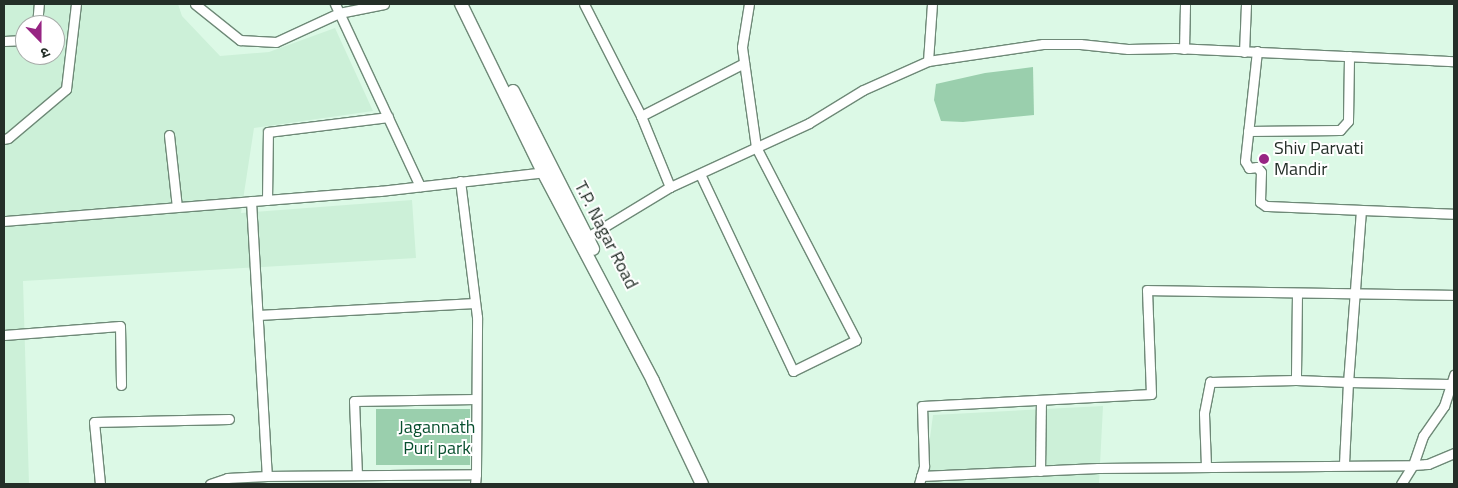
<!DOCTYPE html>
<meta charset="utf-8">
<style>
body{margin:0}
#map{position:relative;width:1458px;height:488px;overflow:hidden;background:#dcf9e6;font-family:"Titillium Web","Noto Sans Devanagari",sans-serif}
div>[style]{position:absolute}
.built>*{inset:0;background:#ccf0d8}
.green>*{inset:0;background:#9acfad;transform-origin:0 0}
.roads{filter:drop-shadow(1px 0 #6e8977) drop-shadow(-1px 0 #6e8977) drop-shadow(0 1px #6e8977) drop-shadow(0 -1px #6e8977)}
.street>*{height:9px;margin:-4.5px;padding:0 4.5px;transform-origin:4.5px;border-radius:4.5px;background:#fff}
.secondary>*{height:12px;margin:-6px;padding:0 6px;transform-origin:6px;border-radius:6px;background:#fff}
.dots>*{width:14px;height:14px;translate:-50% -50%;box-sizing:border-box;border:2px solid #fff;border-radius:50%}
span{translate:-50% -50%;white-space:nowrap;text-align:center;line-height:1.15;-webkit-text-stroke:4px #fff;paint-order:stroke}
.poi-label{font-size:18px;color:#242f28}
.left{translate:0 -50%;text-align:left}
.street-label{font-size:18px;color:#242f28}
.park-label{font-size:18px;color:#074f2e}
.frame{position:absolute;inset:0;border:5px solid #242f28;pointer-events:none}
.north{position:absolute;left:15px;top:15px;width:50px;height:50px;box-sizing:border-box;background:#fff;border:1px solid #a7aca9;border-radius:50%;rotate:158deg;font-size:14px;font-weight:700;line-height:20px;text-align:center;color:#242f28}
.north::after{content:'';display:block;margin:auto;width:18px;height:22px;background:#972583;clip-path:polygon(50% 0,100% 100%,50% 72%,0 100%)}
</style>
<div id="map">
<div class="built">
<div style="clip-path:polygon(evenodd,4px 4px,178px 4px,182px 16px,220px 56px,269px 52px,335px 28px,373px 111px,254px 128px,241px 213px,412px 200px,416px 258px,23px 281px,29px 484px,4px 484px,4px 4px,25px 25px,55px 25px,55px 55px,25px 55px,25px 25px)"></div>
<div style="clip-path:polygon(1103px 406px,1099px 484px,924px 484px,933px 415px)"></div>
</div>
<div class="green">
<div style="clip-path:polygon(1033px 67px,1034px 115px,963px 122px,941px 121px,934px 100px,936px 84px,985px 73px)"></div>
<div style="left:470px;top:409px;width:56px;height:94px;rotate:90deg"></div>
</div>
<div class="roads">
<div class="street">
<div style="left:195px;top:4px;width:58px;rotate:38.7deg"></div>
<div style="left:240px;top:40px;width:36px;rotate:3deg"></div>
<div style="left:276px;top:42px;width:69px;rotate:-24.7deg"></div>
<div style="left:339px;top:13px;width:46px;rotate:-11.3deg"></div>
<div style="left:335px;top:4px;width:201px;rotate:65deg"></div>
<div style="left:584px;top:4px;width:126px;rotate:63deg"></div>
<div style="left:37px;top:25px;width:21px;rotate:-85deg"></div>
<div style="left:4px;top:41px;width:21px;rotate:-3deg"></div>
<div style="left:1184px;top:49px;width:45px;rotate:-88.7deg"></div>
<div style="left:1257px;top:51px;width:111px;rotate:96.2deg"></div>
<div style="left:1245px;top:161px;width:8px;rotate:60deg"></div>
<div style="left:1249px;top:168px;width:8px;rotate:-7deg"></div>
<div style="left:1257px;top:167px;width:6px;rotate:51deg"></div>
<div style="left:1261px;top:172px;width:30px;rotate:92deg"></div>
<div style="left:1260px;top:202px;width:7px;rotate:34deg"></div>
<div style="left:1266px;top:206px;width:188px;rotate:2.4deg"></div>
<div style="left:1244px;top:52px;width:48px;rotate:-87.6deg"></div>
<div style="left:928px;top:61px;width:57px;rotate:-86deg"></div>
<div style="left:1248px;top:131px;width:92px;rotate:-0.6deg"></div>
<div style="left:1340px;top:130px;width:12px;rotate:-48deg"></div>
<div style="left:1348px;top:121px;width:65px;rotate:-89.1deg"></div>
<div style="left:169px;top:135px;width:72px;rotate:83.7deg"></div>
<div style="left:4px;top:139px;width:4px;rotate:-14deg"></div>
<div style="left:8px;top:138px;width:76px;rotate:-40.2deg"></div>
<div style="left:66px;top:89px;width:86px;rotate:-83.3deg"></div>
<div style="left:700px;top:174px;width:218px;rotate:64.7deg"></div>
<div style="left:793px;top:371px;width:70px;rotate:-26.2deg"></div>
<div style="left:856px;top:340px;width:217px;rotate:-117.4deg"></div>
<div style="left:756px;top:147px;width:101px;rotate:-98deg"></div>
<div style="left:742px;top:47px;width:44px;rotate:-80.8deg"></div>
<div style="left:670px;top:187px;width:77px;rotate:-112.2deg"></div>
<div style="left:641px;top:116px;width:116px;rotate:-27.2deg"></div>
<div style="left:267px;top:200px;width:68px;rotate:-89.2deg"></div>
<div style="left:268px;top:132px;width:121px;rotate:-7.1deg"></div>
<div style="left:251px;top:201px;width:275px;rotate:86.7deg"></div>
<div style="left:267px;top:476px;width:209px;rotate:-0.5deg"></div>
<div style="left:476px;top:474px;width:157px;rotate:-89.6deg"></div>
<div style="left:477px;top:317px;width:137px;rotate:-97.1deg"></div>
<div style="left:1361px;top:210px;width:172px;rotate:94.3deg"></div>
<div style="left:1348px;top:382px;width:101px;rotate:1.1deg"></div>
<div style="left:4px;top:221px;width:377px;rotate:-4.6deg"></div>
<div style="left:380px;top:191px;width:167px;rotate:-6.5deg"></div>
<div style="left:584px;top:239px;width:100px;rotate:-31.2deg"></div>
<div style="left:670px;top:187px;width:153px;rotate:-24.7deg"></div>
<div style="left:809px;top:123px;width:63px;rotate:-31.4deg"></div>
<div style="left:863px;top:90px;width:71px;rotate:-24deg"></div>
<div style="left:928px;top:61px;width:116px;rotate:-8.4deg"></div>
<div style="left:1043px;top:44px;width:37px"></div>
<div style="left:1080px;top:44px;width:48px;rotate:5.9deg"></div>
<div style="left:1128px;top:49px;width:47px;rotate:-1.2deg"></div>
<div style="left:1175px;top:48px;width:279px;rotate:2.7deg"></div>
<div style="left:1297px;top:293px;width:87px;rotate:90.7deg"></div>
<div style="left:1296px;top:380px;width:52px;rotate:2.2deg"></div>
<div style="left:1348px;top:382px;width:82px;rotate:92.8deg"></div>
<div style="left:258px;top:315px;width:217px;rotate:-3.2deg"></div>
<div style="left:4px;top:335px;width:116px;rotate:-4.4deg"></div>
<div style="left:120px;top:326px;width:59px;rotate:89deg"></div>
<div style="left:1206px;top:466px;width:53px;rotate:-92.2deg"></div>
<div style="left:1204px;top:413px;width:32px;rotate:-79deg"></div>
<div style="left:1210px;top:382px;width:86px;rotate:-1.3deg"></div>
<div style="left:1040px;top:471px;width:71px;rotate:-89.2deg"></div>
<div style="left:357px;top:475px;width:74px;rotate:-92.3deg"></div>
<div style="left:354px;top:401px;width:122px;rotate:-0.9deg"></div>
<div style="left:921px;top:476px;width:177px;rotate:-2.6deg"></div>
<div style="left:1098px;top:468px;width:315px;rotate:-0.5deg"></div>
<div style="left:1413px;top:465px;width:15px;rotate:-4deg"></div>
<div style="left:1428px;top:464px;width:28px;rotate:-23deg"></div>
<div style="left:100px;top:484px;width:62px;rotate:-95.5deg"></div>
<div style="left:94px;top:422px;width:135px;rotate:-1.3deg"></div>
<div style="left:210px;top:484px;width:18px;rotate:-19deg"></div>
<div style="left:227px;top:478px;width:40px;rotate:-2.9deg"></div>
<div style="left:475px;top:484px;width:10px;rotate:-84deg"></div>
<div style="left:919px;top:484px;width:19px;rotate:-74deg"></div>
<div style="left:924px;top:466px;width:60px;rotate:-91.9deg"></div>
<div style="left:922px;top:406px;width:229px;rotate:-3deg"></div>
<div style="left:1151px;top:394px;width:104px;rotate:-92.2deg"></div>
<div style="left:1147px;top:290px;width:307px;rotate:0.9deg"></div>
<div style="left:1401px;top:484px;width:22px;rotate:-58deg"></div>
<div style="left:1413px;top:465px;width:31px;rotate:-71deg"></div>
<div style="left:1423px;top:436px;width:37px;rotate:-55deg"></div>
<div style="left:1444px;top:406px;width:33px;rotate:-72deg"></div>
</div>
<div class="secondary">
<div style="left:461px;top:4px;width:187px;rotate:64deg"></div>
<div style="left:543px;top:172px;width:236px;rotate:62.2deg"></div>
<div style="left:653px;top:381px;width:114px;rotate:64.6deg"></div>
<div style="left:513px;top:91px;width:177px;rotate:63.1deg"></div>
</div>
</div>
<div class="dots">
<div style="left:1264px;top:159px;background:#972583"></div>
</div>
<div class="poi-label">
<span class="left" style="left:1274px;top:159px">Shiv Parvati<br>Mandir</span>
</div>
<div class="street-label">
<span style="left:606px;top:235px;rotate:63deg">T.P. Nagar Road</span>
</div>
<div class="park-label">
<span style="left:437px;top:438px">Jagannath<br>Puri park</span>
</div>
<div class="frame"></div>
<div class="north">उ</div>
</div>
